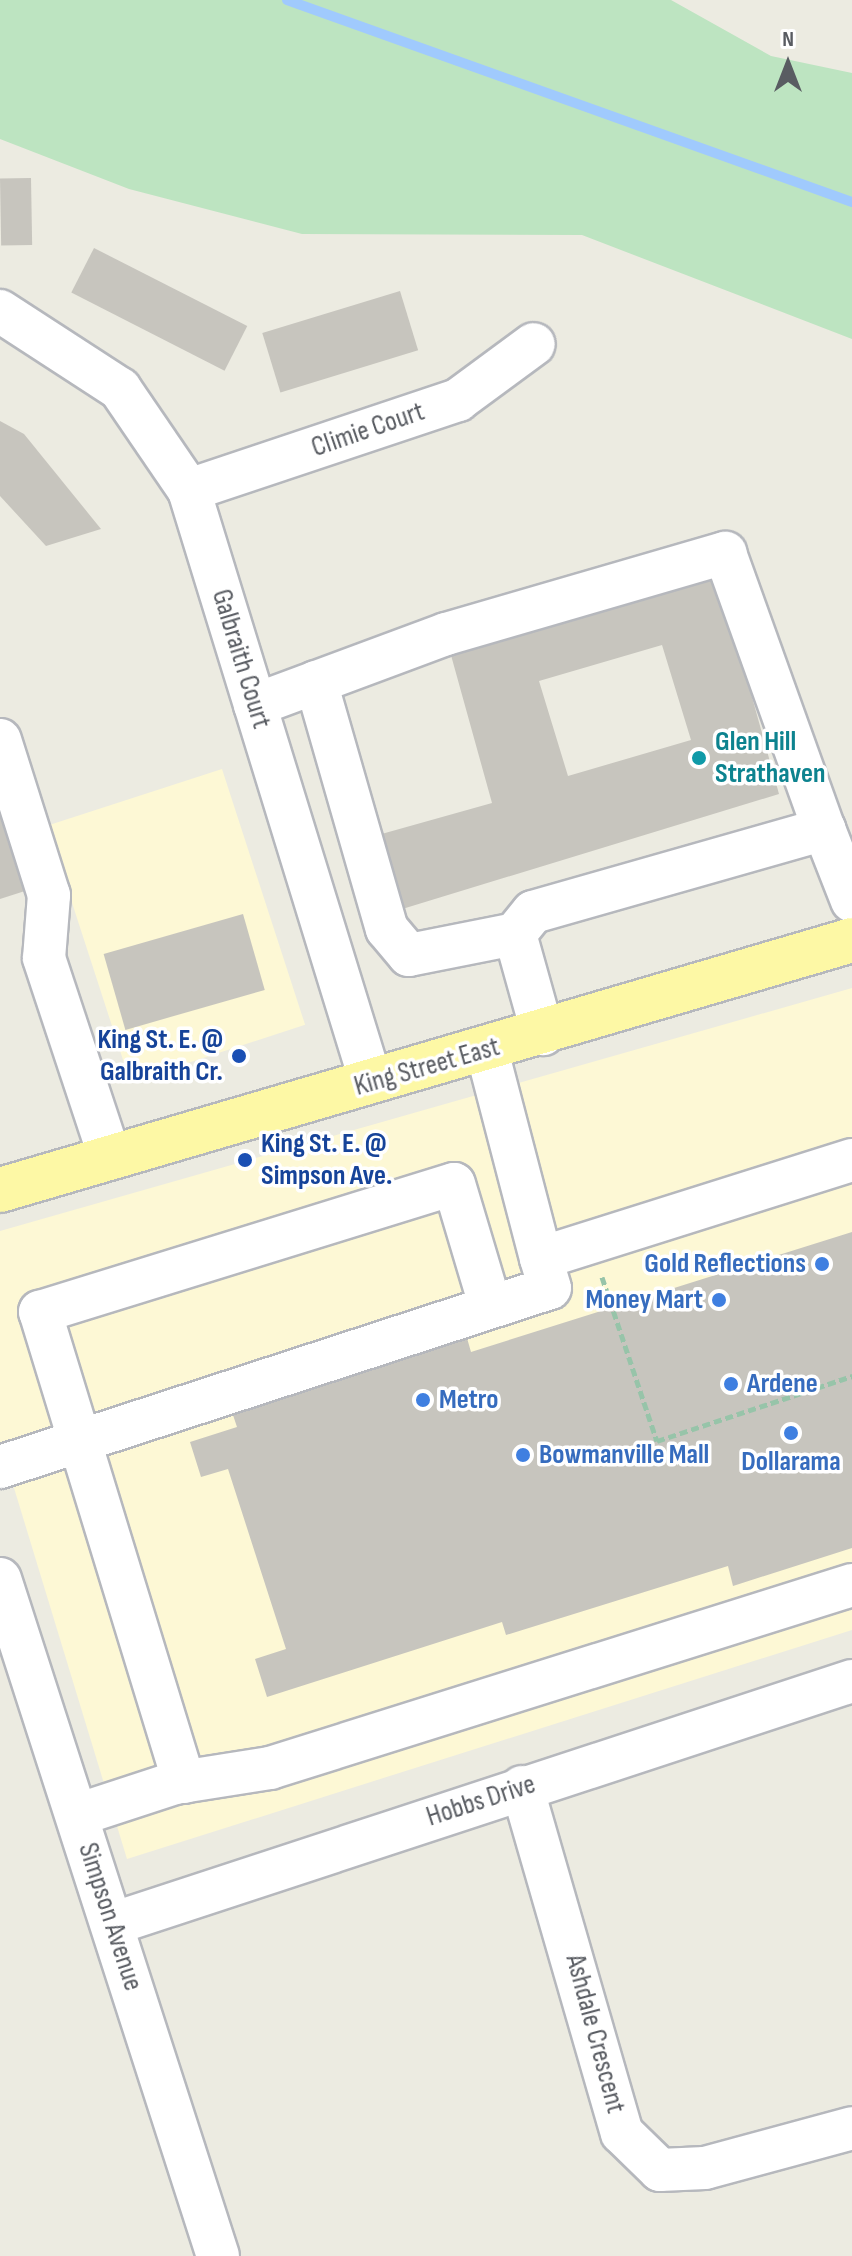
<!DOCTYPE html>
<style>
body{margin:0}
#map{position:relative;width:852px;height:2256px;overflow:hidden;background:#ecebe1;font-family:"Sofia Sans Condensed",sans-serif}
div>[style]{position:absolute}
.commercial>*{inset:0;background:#fdf8d5;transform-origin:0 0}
.green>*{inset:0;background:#bde4c1}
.stream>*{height:10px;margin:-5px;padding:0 5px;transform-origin:5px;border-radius:5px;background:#a0cafd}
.building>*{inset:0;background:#c7c5be;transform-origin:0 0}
.path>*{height:5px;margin-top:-2.5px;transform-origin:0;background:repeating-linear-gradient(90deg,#97c4a9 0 8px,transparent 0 12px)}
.roads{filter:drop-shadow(2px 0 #b6b8bd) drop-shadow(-2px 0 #b6b8bd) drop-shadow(0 2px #b6b8bd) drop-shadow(0 -2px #b6b8bd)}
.minor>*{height:42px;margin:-21px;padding:0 21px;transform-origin:21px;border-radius:21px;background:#fff}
.major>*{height:44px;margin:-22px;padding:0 22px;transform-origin:22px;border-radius:22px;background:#fdf8a5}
.dots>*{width:22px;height:22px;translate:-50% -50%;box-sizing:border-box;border:4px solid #fff;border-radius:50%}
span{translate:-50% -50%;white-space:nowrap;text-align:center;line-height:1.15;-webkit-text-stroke:7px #fff;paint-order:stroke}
.street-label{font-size:28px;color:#595c62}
.culture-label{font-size:28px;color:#0d838f;font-weight:700}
.left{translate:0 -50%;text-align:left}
.transit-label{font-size:28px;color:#164399;font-weight:700}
.right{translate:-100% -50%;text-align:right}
.shop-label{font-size:28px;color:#366cbe;font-weight:700}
.north{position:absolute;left:748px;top:24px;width:80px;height:80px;-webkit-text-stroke:6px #fff;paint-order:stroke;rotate:0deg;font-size:22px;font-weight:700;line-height:32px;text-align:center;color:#595c62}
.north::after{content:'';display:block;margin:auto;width:28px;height:36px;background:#595c62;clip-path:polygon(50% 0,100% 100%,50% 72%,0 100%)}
</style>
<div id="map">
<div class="commercial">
<div style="left:222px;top:769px;width:269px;height:184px;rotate:72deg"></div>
<div style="clip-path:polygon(852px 988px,852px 1630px,127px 1859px,0 1442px,0 1231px)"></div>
</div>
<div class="green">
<div style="clip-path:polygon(0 0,671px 0,771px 56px,852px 73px,852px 339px,582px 235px,302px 234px,129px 189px,0 139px)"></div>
</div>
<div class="stream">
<div style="left:287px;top:0;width:600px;rotate:19.67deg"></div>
</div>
<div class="building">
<div style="left:31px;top:178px;width:67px;height:31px;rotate:89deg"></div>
<div style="left:94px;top:248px;width:172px;height:50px;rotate:27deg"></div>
<div style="left:400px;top:291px;width:62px;height:144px;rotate:73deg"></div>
<div style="clip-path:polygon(0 421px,24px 434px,101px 529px,46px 546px,0 496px)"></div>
<div style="clip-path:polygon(evenodd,718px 575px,779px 794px,399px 910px,378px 835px,492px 803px,449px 648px,718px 575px,662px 645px,691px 740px,568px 776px,539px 681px,662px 645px)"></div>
<div style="clip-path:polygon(0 800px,28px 890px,0 899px)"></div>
<div style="left:243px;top:914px;width:79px;height:145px;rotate:74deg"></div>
<div style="clip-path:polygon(852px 1232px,852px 1548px,733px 1586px,728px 1566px,506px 1635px,502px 1622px,267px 1697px,255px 1659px,286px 1649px,228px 1469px,201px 1477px,190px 1442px,237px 1427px,232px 1412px,467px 1338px,471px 1352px)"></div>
</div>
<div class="path">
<div style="left:602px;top:1277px;width:173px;rotate:71.5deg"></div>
<div style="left:657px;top:1441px;width:206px;rotate:-18.4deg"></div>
</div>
<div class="roads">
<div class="minor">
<div style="left:0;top:311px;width:143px;rotate:33deg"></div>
<div style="left:120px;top:389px;width:122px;rotate:55.7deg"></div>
<div style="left:189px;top:490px;width:619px;rotate:72.91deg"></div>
<div style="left:189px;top:490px;width:284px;rotate:-18.5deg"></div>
<div style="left:458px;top:400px;width:94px;rotate:-36.4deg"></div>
<div style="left:316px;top:682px;width:257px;rotate:74deg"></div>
<div style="left:387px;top:929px;width:34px;rotate:50deg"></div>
<div style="left:409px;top:955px;width:108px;rotate:-11.2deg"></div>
<div style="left:515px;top:934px;width:28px;rotate:-51deg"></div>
<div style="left:533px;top:912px;width:303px;rotate:-15.9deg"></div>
<div style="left:824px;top:829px;width:77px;rotate:68.7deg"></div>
<div style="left:255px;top:705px;width:204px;rotate:-20.4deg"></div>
<div style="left:446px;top:634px;width:291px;rotate:-16.2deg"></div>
<div style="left:725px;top:553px;width:293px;rotate:70.3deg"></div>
<div style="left:0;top:740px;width:163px;rotate:72.5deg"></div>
<div style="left:49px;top:895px;width:63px;rotate:94.5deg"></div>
<div style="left:44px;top:958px;width:211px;rotate:71.7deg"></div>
<div style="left:515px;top:934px;width:104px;rotate:74.4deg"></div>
<div style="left:487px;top:1051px;width:214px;rotate:75.4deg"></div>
<div style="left:0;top:1467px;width:578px;rotate:-18.03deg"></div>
<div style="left:550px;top:1288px;width:31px;rotate:-107deg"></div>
<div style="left:541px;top:1258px;width:326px;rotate:-17.5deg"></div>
<div style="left:0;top:1579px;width:711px;rotate:72.15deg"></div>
<div style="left:184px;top:1782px;width:492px;rotate:-107deg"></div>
<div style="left:40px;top:1312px;width:433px;rotate:-17.2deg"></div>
<div style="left:454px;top:1184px;width:126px;rotate:73.4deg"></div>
<div style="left:522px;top:1787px;width:360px;rotate:73.9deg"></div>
<div style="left:622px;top:2133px;width:53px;rotate:44.2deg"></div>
<div style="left:660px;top:2170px;width:45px;rotate:-2.5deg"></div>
<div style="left:705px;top:2168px;width:152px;rotate:-15.2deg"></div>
<div style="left:77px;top:1815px;width:103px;rotate:-18.1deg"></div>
<div style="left:175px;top:1783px;width:96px;rotate:-9deg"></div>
<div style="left:270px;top:1768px;width:610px;rotate:-17.45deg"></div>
<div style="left:112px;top:1924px;width:779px;rotate:-18.18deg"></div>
</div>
<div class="major">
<div style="left:0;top:1190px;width:888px;rotate:-16.35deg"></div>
</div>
</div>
<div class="dots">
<div style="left:699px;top:758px;background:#0f9aa8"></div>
<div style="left:239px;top:1056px;background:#1a4fb4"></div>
<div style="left:245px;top:1160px;background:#1a4fb4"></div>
<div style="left:822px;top:1264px;background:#3f7fe0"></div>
<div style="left:719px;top:1300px;background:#3f7fe0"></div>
<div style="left:731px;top:1384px;background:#3f7fe0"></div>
<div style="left:423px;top:1400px;background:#3f7fe0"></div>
<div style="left:791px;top:1433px;background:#3f7fe0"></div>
<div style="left:523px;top:1455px;background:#3f7fe0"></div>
</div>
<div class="street-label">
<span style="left:368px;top:430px;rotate:-19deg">Climie Court</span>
<span style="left:241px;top:659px;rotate:73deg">Galbraith Court</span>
<span style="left:427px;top:1067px;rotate:-16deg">King Street East</span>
<span style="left:481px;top:1801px;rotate:-18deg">Hobbs Drive</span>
<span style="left:110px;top:1917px;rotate:72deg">Simpson Avenue</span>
<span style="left:595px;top:2034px;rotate:75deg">Ashdale Crescent</span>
</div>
<div class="culture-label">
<span class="left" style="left:715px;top:758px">Glen Hill<br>Strathaven</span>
</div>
<div class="transit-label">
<span class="right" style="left:223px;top:1056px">King St. E. @<br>Galbraith Cr.</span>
<span class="left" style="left:261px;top:1160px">King St. E. @<br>Simpson Ave.</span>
</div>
<div class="shop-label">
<span class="right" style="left:806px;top:1264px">Gold Reflections</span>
<span class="right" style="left:703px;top:1300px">Money Mart</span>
<span class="left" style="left:747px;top:1384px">Ardene</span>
<span class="left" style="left:439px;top:1400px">Metro</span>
<span class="left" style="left:539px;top:1455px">Bowmanville Mall</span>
<span style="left:791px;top:1462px">Dollarama</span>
</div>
<div class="north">N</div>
</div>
